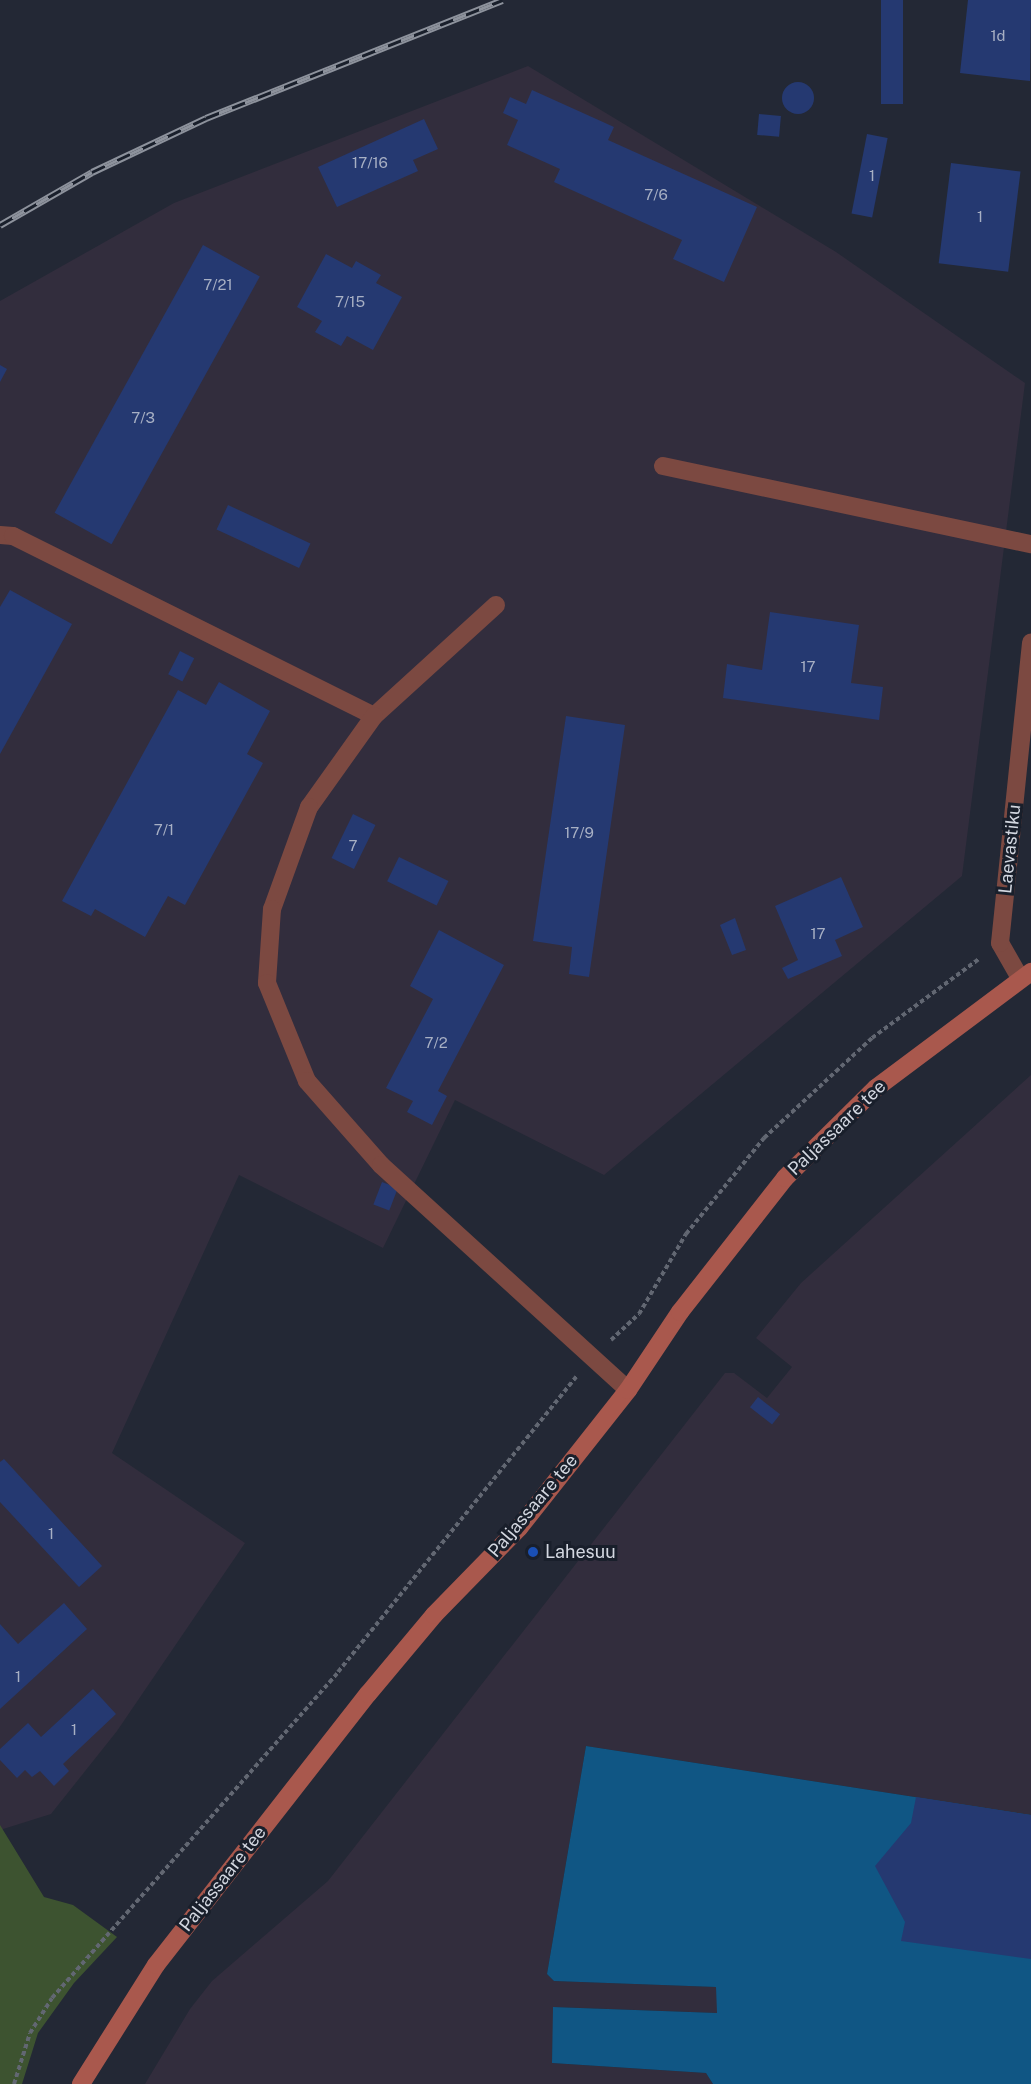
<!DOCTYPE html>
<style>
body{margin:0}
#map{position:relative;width:1031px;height:2084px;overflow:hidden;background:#232835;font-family:"Public Sans",sans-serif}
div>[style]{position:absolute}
.industrial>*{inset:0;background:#322d3d}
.green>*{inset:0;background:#3d5330}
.water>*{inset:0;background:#105684}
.building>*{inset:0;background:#253971;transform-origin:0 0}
.round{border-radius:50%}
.path>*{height:4px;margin-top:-2px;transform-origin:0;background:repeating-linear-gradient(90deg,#626772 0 4.5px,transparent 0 7.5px)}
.lane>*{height:18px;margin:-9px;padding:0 9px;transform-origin:9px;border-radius:9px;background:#7c4941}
.street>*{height:18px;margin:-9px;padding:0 9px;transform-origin:9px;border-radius:9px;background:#7c4941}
.secondary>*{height:18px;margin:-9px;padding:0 9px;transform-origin:9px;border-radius:9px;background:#a9584d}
.rail>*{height:7px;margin-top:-3.5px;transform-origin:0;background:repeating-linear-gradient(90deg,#191f2b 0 14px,#8d929c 0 28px);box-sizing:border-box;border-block:2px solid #8d929c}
.dots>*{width:16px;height:16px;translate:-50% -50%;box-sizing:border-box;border:3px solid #191f2b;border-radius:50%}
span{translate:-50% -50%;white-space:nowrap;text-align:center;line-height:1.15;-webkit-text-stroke:6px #191f2b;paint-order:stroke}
.number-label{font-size:15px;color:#a8b0c4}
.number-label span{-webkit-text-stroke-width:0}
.street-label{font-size:18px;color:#d3d7e0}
.poi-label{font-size:18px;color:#d3d7e0}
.left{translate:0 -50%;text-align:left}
</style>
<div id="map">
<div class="industrial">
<div style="clip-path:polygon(528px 66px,836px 252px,1025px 383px,962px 876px,604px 1175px,455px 1100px,383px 1248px,239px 1175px,112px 1453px,245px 1543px,117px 1731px,51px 1814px,0 1830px,0 301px,174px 203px)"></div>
<div style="clip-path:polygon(1031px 1075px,1031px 1815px,586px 1746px,547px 1974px,554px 1981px,717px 1987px,717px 2013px,554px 2007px,552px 2063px,706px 2073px,713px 2084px,145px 2084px,190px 2009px,212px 1981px,328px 1881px,725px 1373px,734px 1373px,767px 1398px,792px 1367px,756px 1338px,801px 1283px)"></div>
</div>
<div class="green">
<div style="clip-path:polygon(0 1825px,44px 1897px,73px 1905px,117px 1937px,74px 1983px,38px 2033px,22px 2084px,0 2084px)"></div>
</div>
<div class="water">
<div style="clip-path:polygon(586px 1746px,1031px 1815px,1031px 2084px,713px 2084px,706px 2073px,552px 2063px,553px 2007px,717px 2013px,716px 1987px,554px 1981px,547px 1974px)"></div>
</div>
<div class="building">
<div style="left:881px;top:0;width:22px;height:104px"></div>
<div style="clip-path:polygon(968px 0,1031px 0,1030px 81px,960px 73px)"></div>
<div class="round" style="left:782px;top:82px;width:32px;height:32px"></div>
<div style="clip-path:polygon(532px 90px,614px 127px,608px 140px,757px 207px,724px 282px,673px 259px,682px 240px,554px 182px,560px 169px,507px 145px,518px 120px,503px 113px,510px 97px,526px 104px)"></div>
<div style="left:759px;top:114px;width:22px;height:21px;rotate:5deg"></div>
<div style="clip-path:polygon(424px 119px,438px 149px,413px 160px,418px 171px,337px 207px,318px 167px)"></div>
<div style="left:867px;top:134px;width:21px;height:81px;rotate:11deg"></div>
<div style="left:951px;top:163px;width:70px;height:101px;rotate:7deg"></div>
<div style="left:203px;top:245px;width:65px;height:306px;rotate:29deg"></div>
<div style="clip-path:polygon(326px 254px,352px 268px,356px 261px,381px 275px,376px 283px,402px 297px,373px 350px,347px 336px,341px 346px,315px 332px,322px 321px,297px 307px)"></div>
<div style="clip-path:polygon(0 365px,7px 369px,0 382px)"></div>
<div style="left:228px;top:505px;width:91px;height:27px;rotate:25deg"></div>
<div style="clip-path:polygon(10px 590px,72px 624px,0 754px,0 607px)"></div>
<div style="clip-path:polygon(770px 612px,859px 625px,851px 683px,883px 687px,879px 720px,723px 698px,727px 664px,762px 670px)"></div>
<div style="left:180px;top:651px;width:16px;height:26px;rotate:27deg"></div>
<div style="clip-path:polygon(219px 682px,270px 711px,247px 754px,263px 763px,185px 905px,168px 896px,145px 937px,95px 909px,91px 916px,62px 901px,178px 690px,206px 705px)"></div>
<div style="clip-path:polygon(566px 716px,625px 725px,589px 977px,569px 974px,572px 947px,533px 941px)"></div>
<div style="left:353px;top:814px;width:25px;height:49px;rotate:26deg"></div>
<div style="left:399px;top:857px;width:55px;height:27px;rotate:26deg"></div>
<div style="clip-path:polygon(841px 877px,863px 927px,835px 940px,842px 956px,788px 979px,782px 968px,798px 960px,775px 906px)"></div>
<div style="clip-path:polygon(735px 918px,746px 950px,732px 955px,720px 925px)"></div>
<div style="clip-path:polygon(439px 930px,504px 965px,438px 1091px,447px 1096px,432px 1125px,407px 1112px,413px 1101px,386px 1088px,433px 999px,410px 986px)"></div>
<div style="left:382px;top:1182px;width:17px;height:24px;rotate:21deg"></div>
<div style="left:758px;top:1397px;width:28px;height:13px;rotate:38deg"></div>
<div style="clip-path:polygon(4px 1459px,102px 1566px,79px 1587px,0 1502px,0 1462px)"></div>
<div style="clip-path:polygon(64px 1603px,87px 1629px,0 1709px,0 1624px,18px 1644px)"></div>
<div style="clip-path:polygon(93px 1689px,116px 1714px,63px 1764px,69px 1771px,54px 1786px,40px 1771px,32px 1777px,25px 1770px,17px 1778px,0 1760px,0 1749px,28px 1723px,41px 1737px)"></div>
<div style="clip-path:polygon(916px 1797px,1031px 1815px,1031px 1959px,901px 1941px,905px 1922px,875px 1866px,911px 1823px)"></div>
</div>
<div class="path">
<div style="left:611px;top:1340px;width:38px;rotate:-43deg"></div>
<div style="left:639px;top:1314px;width:93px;rotate:-59.6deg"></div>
<div style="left:686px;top:1234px;width:124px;rotate:-50.9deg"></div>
<div style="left:764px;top:1138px;width:147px;rotate:-42.8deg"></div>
<div style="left:872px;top:1038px;width:134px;rotate:-36.5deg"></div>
<div style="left:14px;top:2084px;width:53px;rotate:-72.6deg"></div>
<div style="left:30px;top:2033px;width:41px;rotate:-57.8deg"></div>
<div style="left:52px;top:1998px;width:434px;rotate:-48.7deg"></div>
<div style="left:338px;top:1672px;width:380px;rotate:-51.1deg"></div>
</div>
<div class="lane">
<div style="left:663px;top:466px;width:376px;rotate:12deg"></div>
<div style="left:0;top:535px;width:13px;rotate:4deg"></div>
<div style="left:13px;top:536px;width:403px;rotate:26.5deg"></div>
<div style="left:496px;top:605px;width:165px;rotate:137.7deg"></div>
<div style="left:374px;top:716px;width:112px;rotate:125.5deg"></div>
<div style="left:309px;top:807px;width:109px;rotate:109.9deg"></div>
<div style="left:272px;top:909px;width:74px;rotate:93.9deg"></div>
<div style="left:267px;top:983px;width:106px;rotate:67.8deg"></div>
<div style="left:307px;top:1081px;width:112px;rotate:48.6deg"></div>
<div style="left:381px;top:1165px;width:334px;rotate:42.3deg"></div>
</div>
<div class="street">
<div style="left:1020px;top:978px;width:40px;rotate:-119.7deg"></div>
<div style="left:1000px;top:943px;width:302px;rotate:-84.1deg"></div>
</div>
<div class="secondary">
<div style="left:81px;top:2084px;width:141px;rotate:-57.8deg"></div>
<div style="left:156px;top:1965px;width:344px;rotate:-52deg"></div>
<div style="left:368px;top:1694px;width:103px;rotate:-50.1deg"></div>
<div style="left:434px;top:1615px;width:122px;rotate:-45.7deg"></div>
<div style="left:519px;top:1528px;width:176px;rotate:-51.7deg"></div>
<div style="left:628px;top:1390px;width:94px;rotate:-56.3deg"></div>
<div style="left:680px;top:1312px;width:170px;rotate:-51.9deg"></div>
<div style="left:785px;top:1178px;width:128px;rotate:-44.7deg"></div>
<div style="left:876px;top:1088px;width:194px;rotate:-36.8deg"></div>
</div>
<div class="rail">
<div style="left:0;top:225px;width:106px;rotate:-29.9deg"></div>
<div style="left:92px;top:172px;width:126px;rotate:-25.3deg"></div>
<div style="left:206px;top:118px;width:319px;rotate:-21.7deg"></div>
</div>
<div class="dots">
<div style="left:533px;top:1552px;background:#1a4fb4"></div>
</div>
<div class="number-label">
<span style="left:998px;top:36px">1d</span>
<span style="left:370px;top:163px">17/16</span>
<span style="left:872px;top:176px">1</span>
<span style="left:656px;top:195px">7/6</span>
<span style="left:980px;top:217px">1</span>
<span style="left:218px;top:285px">7/21</span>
<span style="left:350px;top:302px">7/15</span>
<span style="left:143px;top:418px">7/3</span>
<span style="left:808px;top:667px">17</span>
<span style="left:164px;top:830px">7/1</span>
<span style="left:579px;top:833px">17/9</span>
<span style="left:353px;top:846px">7</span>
<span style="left:818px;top:934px">17</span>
<span style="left:436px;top:1043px">7/2</span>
<span style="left:51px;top:1534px">1</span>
<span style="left:18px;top:1677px">1</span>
<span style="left:74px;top:1730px">1</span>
</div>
<div class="street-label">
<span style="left:1010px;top:849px;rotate:-84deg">Laevastiku</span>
<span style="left:837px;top:1128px;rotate:-44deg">Paljassaare tee</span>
<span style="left:533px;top:1506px;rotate:-50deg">Paljassaare tee</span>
<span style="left:223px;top:1879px;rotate:-52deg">Paljassaare tee</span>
</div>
<div class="poi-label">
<span class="left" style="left:545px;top:1552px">Lahesuu</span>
</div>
</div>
